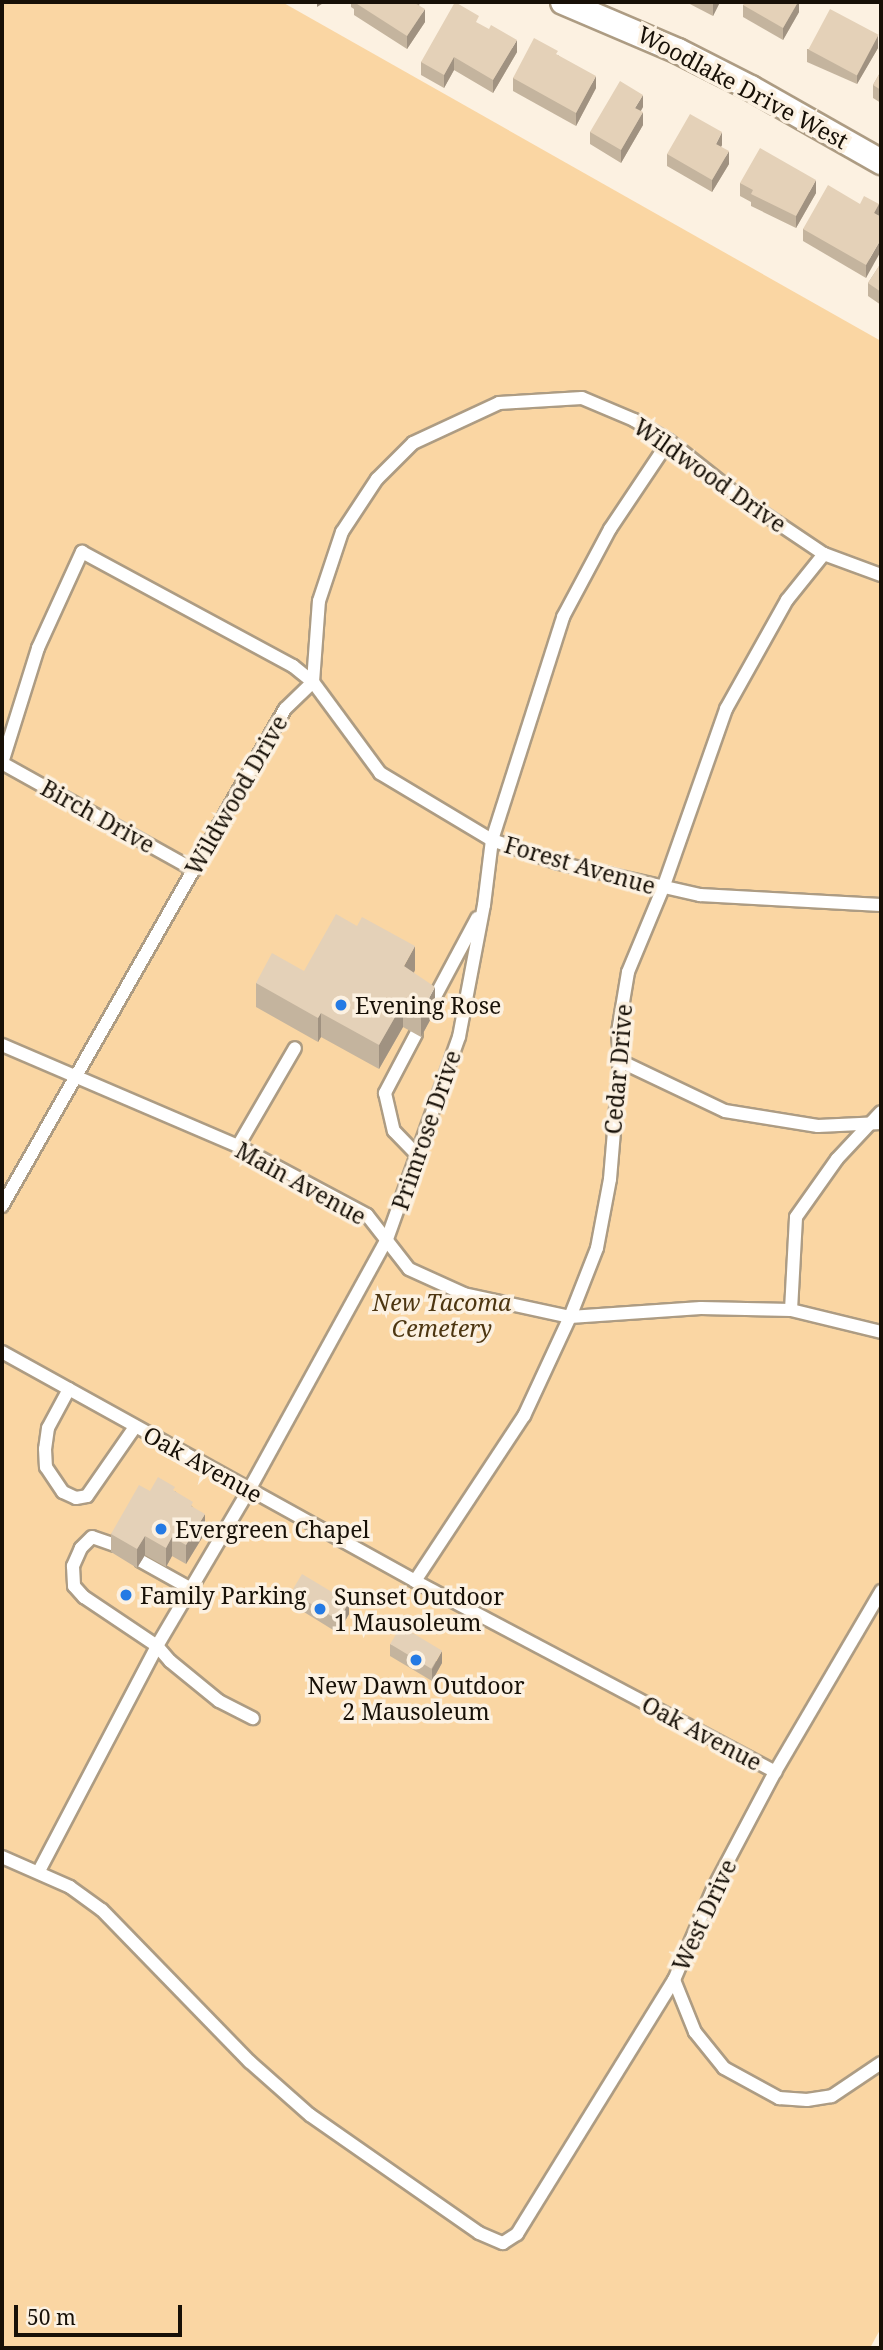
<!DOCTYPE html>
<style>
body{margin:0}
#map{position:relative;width:883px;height:2350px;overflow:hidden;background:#fcf1e1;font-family:"Noto Serif",serif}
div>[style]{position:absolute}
.green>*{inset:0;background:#fad6a3}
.roads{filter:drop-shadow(2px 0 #ad9c83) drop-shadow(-2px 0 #ad9c83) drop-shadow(0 2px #ad9c83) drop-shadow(0 -2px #ad9c83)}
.service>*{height:12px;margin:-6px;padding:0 6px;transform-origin:6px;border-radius:6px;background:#fff}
.minor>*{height:24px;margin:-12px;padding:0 12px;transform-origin:12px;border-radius:12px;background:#fff}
.wall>*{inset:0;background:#c4b49e}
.shaded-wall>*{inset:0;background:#a09281}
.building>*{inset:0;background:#e4d1b8;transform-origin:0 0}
.dots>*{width:19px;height:19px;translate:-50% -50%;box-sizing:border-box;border:4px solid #fcf1e1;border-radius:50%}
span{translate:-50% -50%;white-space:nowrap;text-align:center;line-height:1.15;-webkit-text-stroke:7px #fcf1e1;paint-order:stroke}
.street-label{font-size:23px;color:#171007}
.poi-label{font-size:23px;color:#171007}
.left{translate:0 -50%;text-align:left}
.park-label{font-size:23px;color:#4d3611;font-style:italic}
.frame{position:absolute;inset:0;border:4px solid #171007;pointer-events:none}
.scale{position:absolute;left:14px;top:2305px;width:168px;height:32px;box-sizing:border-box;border:4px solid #171007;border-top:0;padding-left:9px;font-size:21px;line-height:24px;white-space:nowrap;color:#171007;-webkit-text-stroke:5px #fcf1e1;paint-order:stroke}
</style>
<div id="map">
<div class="green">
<div style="clip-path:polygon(2px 2px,282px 2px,881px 341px,881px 2328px,870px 2348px,2px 2348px)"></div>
</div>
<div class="roads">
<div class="service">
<div style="left:2px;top:763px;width:121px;rotate:-72.6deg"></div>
<div style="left:38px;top:648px;width:106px;rotate:-65.4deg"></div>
<div style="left:82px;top:552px;width:240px;rotate:28.4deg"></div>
<div style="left:293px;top:666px;width:26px;rotate:39deg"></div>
<div style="left:313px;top:682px;width:113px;rotate:53.6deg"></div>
<div style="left:380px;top:773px;width:131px;rotate:30.9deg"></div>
<div style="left:492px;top:840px;width:71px;rotate:18.9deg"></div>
<div style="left:559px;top:863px;width:145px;rotate:12.8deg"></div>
<div style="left:700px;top:895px;width:181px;rotate:3.2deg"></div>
<div style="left:2px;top:763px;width:220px;rotate:29.1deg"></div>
<div style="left:429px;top:1008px;width:102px;rotate:-61.9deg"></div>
<div style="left:416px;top:1034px;width:67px;rotate:117.7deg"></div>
<div style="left:385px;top:1093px;width:39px;rotate:77deg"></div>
<div style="left:394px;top:1131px;width:35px;rotate:46deg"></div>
<div style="left:2px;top:1045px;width:257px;rotate:23.2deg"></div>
<div style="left:238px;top:1146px;width:146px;rotate:28.1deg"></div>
<div style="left:367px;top:1215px;width:68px;rotate:52.1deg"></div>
<div style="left:409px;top:1269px;width:60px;rotate:24.4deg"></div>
<div style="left:464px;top:1294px;width:108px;rotate:12.2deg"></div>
<div style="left:570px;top:1317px;width:131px;rotate:-3.9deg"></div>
<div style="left:701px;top:1308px;width:90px;rotate:1.3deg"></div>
<div style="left:791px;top:1310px;width:93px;rotate:13.7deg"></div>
<div style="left:620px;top:1061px;width:116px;rotate:25.5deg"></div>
<div style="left:725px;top:1111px;width:94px;rotate:9.2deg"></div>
<div style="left:818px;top:1126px;width:63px;rotate:-2.7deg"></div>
<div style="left:238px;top:1146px;width:113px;rotate:-59.8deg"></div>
<div style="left:2px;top:1206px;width:572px;rotate:-60.34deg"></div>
<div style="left:285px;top:709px;width:39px;rotate:-44deg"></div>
<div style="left:313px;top:682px;width:81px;rotate:-85.8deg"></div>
<div style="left:319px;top:601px;width:73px;rotate:-71.6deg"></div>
<div style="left:342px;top:532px;width:64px;rotate:-56.6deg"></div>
<div style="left:377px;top:479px;width:51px;rotate:-45deg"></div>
<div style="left:413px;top:443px;width:95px;rotate:-24.9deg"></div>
<div style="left:499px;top:403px;width:83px;rotate:-3.4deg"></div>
<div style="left:582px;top:398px;width:56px;rotate:22.9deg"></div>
<div style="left:634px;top:420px;width:41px;rotate:31deg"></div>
<div style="left:669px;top:441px;width:97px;rotate:38.3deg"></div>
<div style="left:745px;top:501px;width:95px;rotate:33.9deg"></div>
<div style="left:824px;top:554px;width:61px;rotate:20.2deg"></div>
<div style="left:791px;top:1310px;width:93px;rotate:-86.9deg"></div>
<div style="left:796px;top:1217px;width:71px;rotate:-54.7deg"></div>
<div style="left:837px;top:1159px;width:64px;rotate:-46.9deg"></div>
<div style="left:2px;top:1352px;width:472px;rotate:29deg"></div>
<div style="left:415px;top:1581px;width:408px;rotate:27.9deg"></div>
<div style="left:69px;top:1389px;width:44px;rotate:118.3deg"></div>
<div style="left:48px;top:1428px;width:21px;rotate:98deg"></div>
<div style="left:45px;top:1449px;width:18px;rotate:87deg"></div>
<div style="left:46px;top:1467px;width:30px;rotate:56deg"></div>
<div style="left:63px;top:1492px;width:14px;rotate:25deg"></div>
<div style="left:76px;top:1498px;width:11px;rotate:-10deg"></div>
<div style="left:87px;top:1496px;width:84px;rotate:-55.2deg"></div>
<div style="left:115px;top:1545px;width:24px;rotate:-161deg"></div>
<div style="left:92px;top:1537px;width:16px;rotate:135deg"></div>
<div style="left:81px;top:1548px;width:20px;rotate:114deg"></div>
<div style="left:73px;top:1566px;width:20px;rotate:87deg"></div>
<div style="left:74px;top:1586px;width:15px;rotate:48deg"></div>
<div style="left:84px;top:1597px;width:88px;rotate:33.9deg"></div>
<div style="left:157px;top:1646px;width:20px;rotate:49deg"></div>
<div style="left:170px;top:1661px;width:63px;rotate:39.2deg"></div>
<div style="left:219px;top:1701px;width:38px;rotate:27deg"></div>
<div style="left:141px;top:1561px;width:57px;rotate:29.2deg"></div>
<div style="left:415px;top:1581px;width:198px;rotate:-56.6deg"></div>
<div style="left:524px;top:1416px;width:109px;rotate:-65.1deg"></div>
<div style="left:570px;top:1317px;width:74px;rotate:-68.6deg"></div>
<div style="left:597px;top:1248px;width:70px;rotate:-79.3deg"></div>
<div style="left:610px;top:1179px;width:118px;rotate:-85.2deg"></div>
<div style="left:620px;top:1061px;width:29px;rotate:-94deg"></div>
<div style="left:618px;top:1032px;width:61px;rotate:-80.5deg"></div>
<div style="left:628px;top:972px;width:91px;rotate:-67.4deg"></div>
<div style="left:663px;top:888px;width:190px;rotate:-70.6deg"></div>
<div style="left:726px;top:709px;width:125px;rotate:-60.8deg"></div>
<div style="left:787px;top:600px;width:59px;rotate:-51.2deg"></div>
<div style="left:2px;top:1857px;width:74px;rotate:23.8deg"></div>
<div style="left:70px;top:1887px;width:39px;rotate:36deg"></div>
<div style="left:102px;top:1910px;width:212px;rotate:45.8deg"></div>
<div style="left:250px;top:2062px;width:80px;rotate:41.5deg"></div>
<div style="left:310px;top:2115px;width:206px;rotate:34.9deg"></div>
<div style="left:479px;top:2233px;width:26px;rotate:23deg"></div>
<div style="left:503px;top:2243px;width:17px;rotate:-33deg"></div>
<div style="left:517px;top:2234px;width:299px;rotate:-58.3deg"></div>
<div style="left:674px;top:1980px;width:99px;rotate:-66.8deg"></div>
<div style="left:713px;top:1889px;width:132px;rotate:-62.1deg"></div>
<div style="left:775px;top:1772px;width:210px;rotate:-59.6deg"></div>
<div style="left:39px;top:1871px;width:254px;rotate:-62.3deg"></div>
<div style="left:157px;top:1646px;width:181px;rotate:-59.5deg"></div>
<div style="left:249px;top:1490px;width:286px;rotate:-61.2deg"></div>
<div style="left:387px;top:1239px;width:214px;rotate:-70.4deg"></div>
<div style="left:459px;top:1037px;width:134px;rotate:-79.3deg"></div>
<div style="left:484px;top:905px;width:65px;rotate:-83deg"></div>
<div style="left:492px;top:840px;width:234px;rotate:-72.3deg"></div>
<div style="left:563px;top:617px;width:100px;rotate:-61.9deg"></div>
<div style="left:610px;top:529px;width:106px;rotate:-56.2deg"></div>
<div style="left:674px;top:1980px;width:56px;rotate:68deg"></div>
<div style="left:695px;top:2032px;width:46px;rotate:51.1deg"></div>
<div style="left:724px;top:2068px;width:63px;rotate:28.6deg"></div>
<div style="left:779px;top:2098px;width:28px;rotate:4deg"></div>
<div style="left:807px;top:2100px;width:25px;rotate:-9deg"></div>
<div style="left:832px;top:2096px;width:59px;rotate:-34deg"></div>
</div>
<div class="minor">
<div style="left:563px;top:2px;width:125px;rotate:23.1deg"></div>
<div style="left:678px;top:51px;width:82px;rotate:26.9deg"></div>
<div style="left:751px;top:88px;width:150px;rotate:29.6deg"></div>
</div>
</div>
<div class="wall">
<div style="clip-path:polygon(351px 2px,421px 2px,419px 5px,425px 22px,407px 49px,354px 15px,354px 9px,351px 7px)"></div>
<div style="clip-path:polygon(686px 2px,720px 2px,713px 16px)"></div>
<div style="clip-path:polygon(799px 2px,799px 12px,783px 40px,743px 17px,743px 5px)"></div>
<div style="clip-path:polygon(479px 24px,517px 52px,493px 93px,454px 70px,444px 88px,421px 75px,421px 62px)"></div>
<div style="clip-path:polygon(878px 48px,857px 84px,807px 62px,807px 49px)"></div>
<div style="clip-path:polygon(558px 55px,596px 88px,576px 126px,513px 91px,513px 78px)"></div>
<div style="clip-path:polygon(881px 71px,881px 103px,873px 98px,873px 85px)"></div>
<div style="clip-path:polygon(643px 107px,641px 111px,643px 125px,621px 163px,590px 144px,590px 132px)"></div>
<div style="clip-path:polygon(722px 145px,721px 147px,729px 164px,712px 192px,667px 166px,667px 154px)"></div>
<div style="clip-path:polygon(740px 183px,816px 193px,796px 228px,751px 206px,751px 202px,740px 196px)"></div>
<div style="clip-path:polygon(860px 204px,879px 204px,866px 278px,803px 241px,803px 229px)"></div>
<div style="clip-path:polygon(881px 263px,881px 305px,868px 296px,868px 283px)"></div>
<div style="clip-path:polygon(415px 970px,414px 973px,435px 1011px,421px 1037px,403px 1027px,379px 1069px,321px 1037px,318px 1042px,256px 1007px,256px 983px)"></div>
<div style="clip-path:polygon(150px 1491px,175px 1491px,193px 1507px,205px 1533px,186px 1564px,172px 1556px,166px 1567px,145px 1555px,137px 1568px,111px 1552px,111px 1534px)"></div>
<div style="clip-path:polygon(291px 1592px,349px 1614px,338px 1633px,291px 1604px)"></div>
<div style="clip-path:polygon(390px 1644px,442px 1663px,432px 1681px,390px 1656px)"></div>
</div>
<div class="shaded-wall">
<div style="clip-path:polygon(317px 2px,325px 2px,317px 7px)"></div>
<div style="clip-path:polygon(713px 2px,720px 2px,713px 16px)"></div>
<div style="clip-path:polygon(798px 2px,799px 2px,799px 12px,783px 40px,783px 28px)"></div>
<div style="clip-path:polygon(425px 9px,425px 22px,407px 49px,407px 36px)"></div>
<div style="clip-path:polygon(878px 35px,878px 48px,857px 84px,857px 72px)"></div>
<div style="clip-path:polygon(517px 40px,517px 52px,493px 93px,493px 80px)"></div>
<div style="clip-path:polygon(454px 57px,454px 70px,444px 88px,444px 75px)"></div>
<div style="clip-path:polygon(596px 76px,596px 88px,576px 126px,576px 113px)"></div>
<div style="clip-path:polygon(643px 95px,643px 107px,635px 120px,635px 108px)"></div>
<div style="clip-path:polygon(643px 112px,643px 125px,621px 163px,621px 150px)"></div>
<div style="clip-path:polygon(722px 132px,722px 145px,716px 156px,716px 144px)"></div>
<div style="clip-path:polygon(729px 151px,729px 164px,712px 192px,712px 180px)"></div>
<div style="clip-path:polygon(816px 180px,816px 193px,796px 228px,796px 216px)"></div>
<div style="clip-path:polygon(879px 204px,879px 216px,874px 213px)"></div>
<div style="clip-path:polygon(881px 239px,881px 251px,866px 278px,866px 265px)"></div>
<div style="clip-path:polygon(415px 946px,415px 970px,404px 990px,404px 966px)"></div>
<div style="clip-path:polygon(435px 987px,435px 1011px,421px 1037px,421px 1013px)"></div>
<div style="clip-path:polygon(403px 1003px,403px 1027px,379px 1069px,379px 1045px)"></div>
<div style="clip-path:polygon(321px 1013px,321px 1037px,318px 1042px,318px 1018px)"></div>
<div style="clip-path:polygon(205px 1514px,205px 1533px,186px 1564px,186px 1545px)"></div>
<div style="clip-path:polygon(145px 1536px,145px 1555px,137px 1568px,137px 1549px)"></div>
<div style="clip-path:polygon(172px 1537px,172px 1556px,166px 1567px,166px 1548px)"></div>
<div style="clip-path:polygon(349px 1602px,349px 1614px,338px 1633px,338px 1620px)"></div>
<div style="clip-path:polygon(442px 1651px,442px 1663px,432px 1681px,432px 1669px)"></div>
</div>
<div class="building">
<div style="clip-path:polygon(354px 2px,413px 2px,425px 9px,407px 36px)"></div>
<div style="clip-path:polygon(455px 2px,479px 16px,476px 22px,489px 29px,491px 25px,517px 40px,493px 80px,454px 57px,444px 75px,421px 62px)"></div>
<div style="clip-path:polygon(745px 2px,798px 2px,783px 28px,743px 5px)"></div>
<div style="left:830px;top:9px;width:55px;height:46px;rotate:28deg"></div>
<div style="clip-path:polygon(534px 38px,558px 51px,556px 54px,596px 76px,576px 113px,513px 78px)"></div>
<div style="clip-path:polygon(881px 71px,881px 90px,873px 85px)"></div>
<div style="clip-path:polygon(620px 81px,643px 95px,635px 108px,643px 112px,621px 150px,590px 132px)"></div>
<div style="clip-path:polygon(690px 114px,722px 132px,716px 144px,729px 151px,712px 180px,667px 154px)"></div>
<div style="clip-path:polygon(760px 148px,816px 180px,796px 216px,751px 194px,753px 190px,740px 183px)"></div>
<div style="clip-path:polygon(828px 185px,860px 204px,864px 196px,879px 204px,874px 213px,881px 217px,881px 239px,866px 265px,803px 229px)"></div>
<div style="clip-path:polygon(881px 263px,881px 292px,868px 283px)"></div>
<div style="clip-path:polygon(336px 914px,357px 926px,362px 917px,415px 946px,404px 966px,435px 987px,421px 1013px,403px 1003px,379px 1045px,321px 1013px,318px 1018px,256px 983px,272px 953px,304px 971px)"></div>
<div style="clip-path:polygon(158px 1477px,175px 1487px,173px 1490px,193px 1502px,191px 1506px,205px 1514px,186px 1545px,172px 1537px,166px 1548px,145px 1536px,137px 1549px,111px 1534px,139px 1485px,150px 1491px)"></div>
<div style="left:302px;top:1574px;width:55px;height:21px;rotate:31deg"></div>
<div style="left:401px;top:1626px;width:48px;height:21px;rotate:31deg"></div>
</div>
<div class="dots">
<div style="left:341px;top:1005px;background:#247ae4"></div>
<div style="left:161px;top:1529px;background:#247ae4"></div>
<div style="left:126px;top:1595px;background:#247ae4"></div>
<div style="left:320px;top:1609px;background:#247ae4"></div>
<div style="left:416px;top:1660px;background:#247ae4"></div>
</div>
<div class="street-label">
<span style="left:743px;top:87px;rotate:28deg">Woodlake Drive West</span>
<span style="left:710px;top:475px;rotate:35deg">Wildwood Drive</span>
<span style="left:236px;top:795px;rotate:-60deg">Wildwood Drive</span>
<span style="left:98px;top:816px;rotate:29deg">Birch Drive</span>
<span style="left:580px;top:865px;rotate:16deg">Forest Avenue</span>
<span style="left:618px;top:1069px;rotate:-85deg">Cedar Drive</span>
<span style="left:426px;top:1130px;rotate:-71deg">Primrose Drive</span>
<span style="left:301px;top:1183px;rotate:29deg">Main Avenue</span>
<span style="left:203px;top:1464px;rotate:29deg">Oak Avenue</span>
<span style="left:702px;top:1733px;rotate:28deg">Oak Avenue</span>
<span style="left:704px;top:1915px;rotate:-65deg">West Drive</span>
</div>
<div class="poi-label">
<span class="left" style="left:355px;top:1005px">Evening Rose</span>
<span class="left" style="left:175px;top:1529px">Evergreen Chapel</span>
<span class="left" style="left:140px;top:1595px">Family Parking</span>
<span class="left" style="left:334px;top:1609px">Sunset Outdoor<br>1 Mausoleum</span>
<span style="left:416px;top:1698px">New Dawn Outdoor<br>2 Mausoleum</span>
</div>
<div class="park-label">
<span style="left:442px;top:1315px">New Tacoma<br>Cemetery</span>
</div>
<div class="frame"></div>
<div class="scale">50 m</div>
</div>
